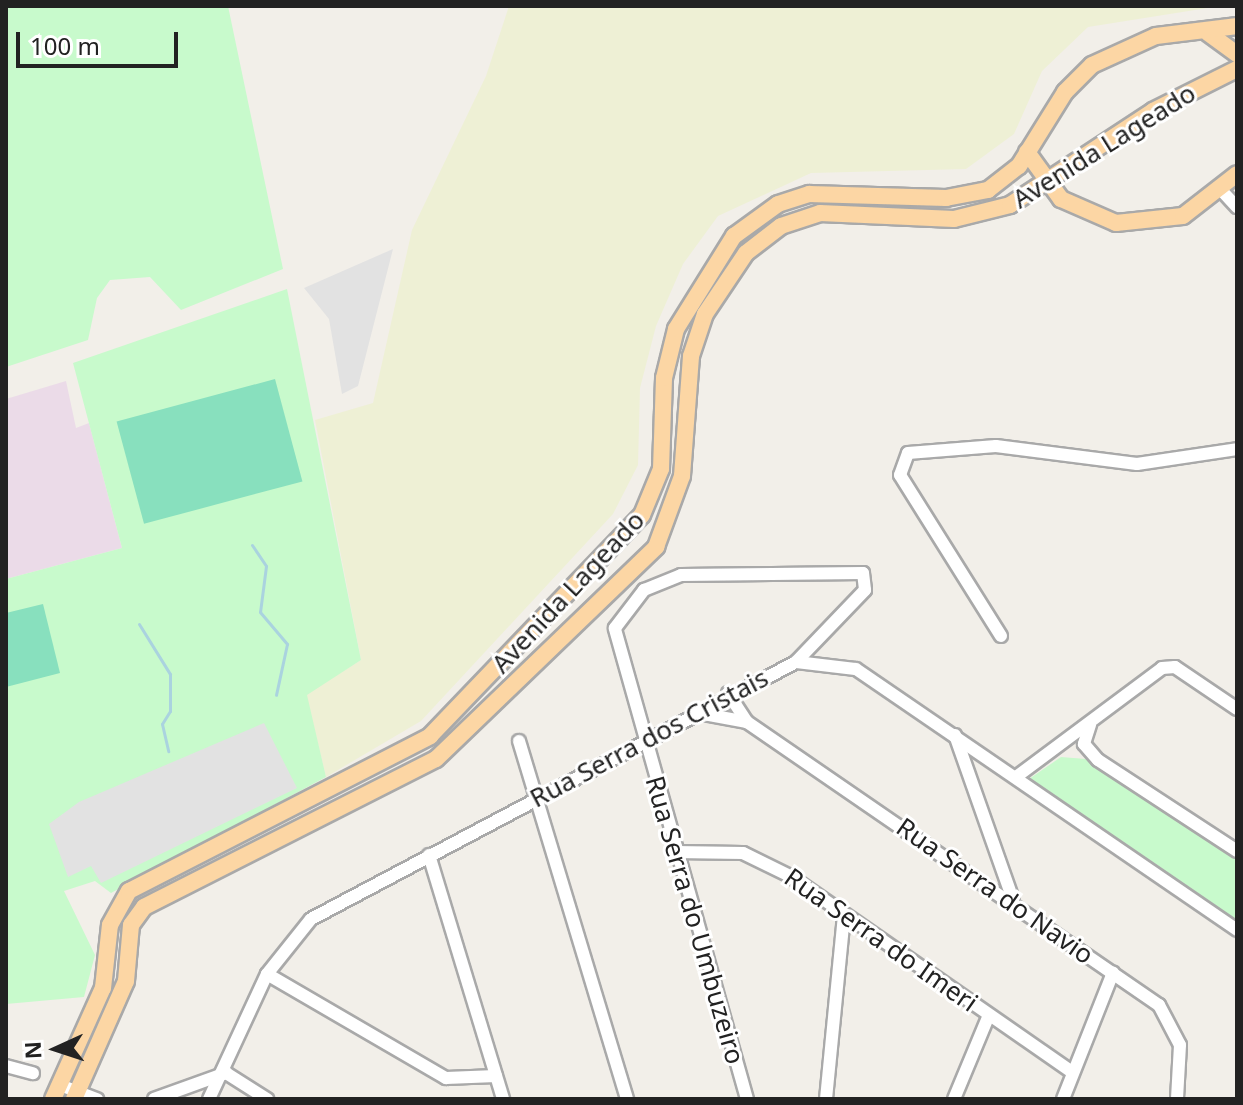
<!DOCTYPE html>
<style>
body{margin:0}
#map{position:relative;width:1243px;height:1105px;overflow:hidden;background:#f2efe9;font-family:"Noto Sans",sans-serif}
div>[style]{position:absolute}
.industrial>*{inset:0;background:#ebdbe8}
.farmland>*{inset:0;background:#eef0d5}
.park>*{inset:0;background:#c8facc}
.pitch>*{inset:0;background:#88e0be;transform-origin:0 0}
.parking>*{inset:0;background:#e2e2e2}
.stream>*{height:3px;margin:-1.5px;padding:0 1.5px;transform-origin:1.5px;border-radius:1.5px;background:#aad3df}
.roads{filter:drop-shadow(2px 0 #a9a9a9) drop-shadow(-2px 0 #a9a9a9) drop-shadow(0 2px #a9a9a9) drop-shadow(0 -2px #a9a9a9)}
.minor>*{height:12px;margin:-6px;padding:0 6px;transform-origin:6px;border-radius:6px;background:#fff}
.major>*{height:16px;margin:-8px;padding:0 8px;transform-origin:8px;border-radius:8px;background:#fcd6a4}
span{translate:-50% -50%;white-space:nowrap;text-align:center;line-height:1.15;-webkit-text-stroke:6px #fff;paint-order:stroke}
.street-label{font-size:26px;color:#222}
.frame{position:absolute;inset:0;border:8px solid #222;pointer-events:none}
.north{position:absolute;left:16px;top:1009px;width:80px;height:80px;-webkit-text-stroke:6px #fff;paint-order:stroke;rotate:267deg;font-size:22px;font-weight:700;line-height:32px;text-align:center;color:#222}
.north::after{content:'';display:block;margin:auto;width:28px;height:36px;background:#222;clip-path:polygon(50% 0,100% 100%,50% 72%,0 100%)}
.scale{position:absolute;left:16px;top:32px;width:162px;height:36px;box-sizing:border-box;border:4px solid #222;border-top:0;padding-left:10px;font-size:24px;line-height:28px;white-space:nowrap;color:#222;-webkit-text-stroke:6px #fff;paint-order:stroke}
</style>
<div id="map">
<div class="industrial">
<div style="clip-path:polygon(66px 381px,76px 428px,89px 423px,122px 548px,6px 579px,6px 399px)"></div>
</div>
<div class="farmland">
<div style="clip-path:polygon(509px 6px,1220px 6px,1088px 27px,1042px 71px,1014px 134px,966px 169px,811px 173px,718px 216px,683px 264px,656px 326px,640px 388px,638px 465px,613px 514px,421px 721px,326px 777px,306px 694px,361px 660px,315px 420px,373px 403px,412px 230px,486px 76px)"></div>
</div>
<div class="park">
<div style="clip-path:polygon(6px 6px,228px 6px,283px 269px,181px 310px,150px 277px,110px 280px,97px 298px,88px 340px,6px 367px)"></div>
<div style="clip-path:polygon(287px 289px,361px 660px,307px 695px,326px 777px,111px 893px,95px 881px,64px 891px,95px 955px,84px 997px,6px 1004px,6px 579px,122px 548px,73px 363px)"></div>
<div style="clip-path:polygon(1061px 757px,1086px 759px,1237px 857px,1237px 921px,1029px 779px)"></div>
</div>
<div class="pitch">
<div style="left:275px;top:379px;width:106px;height:164px;rotate:75deg"></div>
<div style="clip-path:polygon(43px 604px,60px 673px,6px 687px,6px 613px)"></div>
</div>
<div class="parking">
<div style="clip-path:polygon(393px 249px,358px 386px,342px 394px,329px 319px,304px 288px)"></div>
<div style="clip-path:polygon(264px 723px,297px 788px,101px 883px,91px 866px,68px 877px,49px 824px,79px 802px)"></div>
</div>
<div class="stream">
<div style="left:252px;top:545px;width:25px;rotate:56deg"></div>
<div style="left:266px;top:566px;width:46px;rotate:97.4deg"></div>
<div style="left:260px;top:612px;width:42px;rotate:49.8deg"></div>
<div style="left:287px;top:644px;width:52px;rotate:102.2deg"></div>
<div style="left:139px;top:624px;width:59px;rotate:58.2deg"></div>
<div style="left:170px;top:674px;width:37px;rotate:90deg"></div>
<div style="left:170px;top:711px;width:15px;rotate:122deg"></div>
<div style="left:162px;top:724px;width:28px;rotate:77deg"></div>
</div>
<div class="roads">
<div class="minor">
<div style="left:1222px;top:191px;width:22px;rotate:47deg"></div>
<div style="left:1001px;top:636px;width:190px;rotate:-122.1deg"></div>
<div style="left:900px;top:475px;width:23px;rotate:-70deg"></div>
<div style="left:908px;top:453px;width:88px;rotate:-4.5deg"></div>
<div style="left:996px;top:446px;width:142px;rotate:7.3deg"></div>
<div style="left:1137px;top:464px;width:101px;rotate:-8.5deg"></div>
<div style="left:728px;top:693px;width:35px;rotate:57deg"></div>
<div style="left:693px;top:712px;width:55px;rotate:10.5deg"></div>
<div style="left:747px;top:722px;width:500px;rotate:34.5deg"></div>
<div style="left:1159px;top:1005px;width:45px;rotate:62.3deg"></div>
<div style="left:1180px;top:1045px;width:54px;rotate:93.2deg"></div>
<div style="left:1090px;top:725px;width:20px;rotate:108deg"></div>
<div style="left:1084px;top:744px;width:21px;rotate:49deg"></div>
<div style="left:1098px;top:760px;width:166px;rotate:33.2deg"></div>
<div style="left:955px;top:735px;width:175px;rotate:70.6deg"></div>
<div style="left:519px;top:741px;width:374px;rotate:73.2deg"></div>
<div style="left:1016px;top:777px;width:182px;rotate:-36.7deg"></div>
<div style="left:1162px;top:668px;width:13px;rotate:-4deg"></div>
<div style="left:1175px;top:667px;width:75px;rotate:34.1deg"></div>
<div style="left:675px;top:852px;width:68px;rotate:0.8deg"></div>
<div style="left:743px;top:853px;width:52px;rotate:26.1deg"></div>
<div style="left:790px;top:876px;width:343px;rotate:34.8deg"></div>
<div style="left:429px;top:855px;width:255px;rotate:73.1deg"></div>
<div style="left:267px;top:974px;width:207px;rotate:30.2deg"></div>
<div style="left:446px;top:1078px;width:50px;rotate:-2.3deg"></div>
<div style="left:6px;top:1066px;width:28px;rotate:15deg"></div>
<div style="left:60px;top:1085px;width:40px;rotate:21deg"></div>
<div style="left:154px;top:1099px;width:77px;rotate:-19.9deg"></div>
<div style="left:226px;top:1073px;width:49px;rotate:32.4deg"></div>
<div style="left:209px;top:1099px;width:138px;rotate:-65.1deg"></div>
<div style="left:267px;top:974px;width:70px;rotate:-51.3deg"></div>
<div style="left:311px;top:919px;width:549px;rotate:-27.92deg"></div>
<div style="left:796px;top:662px;width:60px;rotate:6.7deg"></div>
<div style="left:856px;top:669px;width:462px;rotate:34.4deg"></div>
<div style="left:747px;top:1099px;width:489px;rotate:-105.7deg"></div>
<div style="left:615px;top:628px;width:48px;rotate:-52.7deg"></div>
<div style="left:644px;top:590px;width:40px;rotate:-22deg"></div>
<div style="left:681px;top:575px;width:182px;rotate:-0.6deg"></div>
<div style="left:863px;top:573px;width:17px;rotate:83deg"></div>
<div style="left:865px;top:590px;width:100px;rotate:133.8deg"></div>
<div style="left:826px;top:1099px;width:185px;rotate:-84.4deg"></div>
<div style="left:954px;top:1099px;width:91px;rotate:-67.4deg"></div>
<div style="left:1063px;top:1099px;width:136px;rotate:-68.4deg"></div>
</div>
<div class="major">
<div style="left:1208px;top:33px;width:36px;rotate:36deg"></div>
<div style="left:1027px;top:152px;width:58px;rotate:54.1deg"></div>
<div style="left:1061px;top:199px;width:60px;rotate:23.6deg"></div>
<div style="left:1116px;top:223px;width:67px;rotate:-6deg"></div>
<div style="left:1183px;top:216px;width:68px;rotate:-37.9deg"></div>
<div style="left:53px;top:1099px;width:122px;rotate:-65.8deg"></div>
<div style="left:103px;top:988px;width:63px;rotate:-83.7deg"></div>
<div style="left:110px;top:925px;width:39px;rotate:-61deg"></div>
<div style="left:129px;top:891px;width:339px;rotate:-27.2deg"></div>
<div style="left:430px;top:736px;width:306px;rotate:-46.2deg"></div>
<div style="left:642px;top:515px;width:50px;rotate:-67.6deg"></div>
<div style="left:661px;top:469px;width:91px;rotate:-88.1deg"></div>
<div style="left:664px;top:378px;width:50px;rotate:-76.2deg"></div>
<div style="left:676px;top:329px;width:110px;rotate:-58.1deg"></div>
<div style="left:734px;top:236px;width:54px;rotate:-36deg"></div>
<div style="left:778px;top:204px;width:33px;rotate:-18deg"></div>
<div style="left:809px;top:194px;width:137px;rotate:1.7deg"></div>
<div style="left:946px;top:198px;width:43px;rotate:-10.8deg"></div>
<div style="left:988px;top:190px;width:39px;rotate:-38deg"></div>
<div style="left:1019px;top:166px;width:87px;rotate:-58.1deg"></div>
<div style="left:1065px;top:92px;width:38px;rotate:-45deg"></div>
<div style="left:1092px;top:65px;width:70px;rotate:-24.4deg"></div>
<div style="left:1156px;top:36px;width:82px;rotate:-7deg"></div>
<div style="left:74px;top:1099px;width:129px;rotate:-66.2deg"></div>
<div style="left:126px;top:981px;width:56px;rotate:-84.9deg"></div>
<div style="left:131px;top:925px;width:22px;rotate:-54deg"></div>
<div style="left:144px;top:907px;width:327px;rotate:-26.9deg"></div>
<div style="left:436px;top:759px;width:306px;rotate:-43.9deg"></div>
<div style="left:656px;top:547px;width:76px;rotate:-69.9deg"></div>
<div style="left:682px;top:476px;width:120px;rotate:-85.7deg"></div>
<div style="left:691px;top:356px;width:44px;rotate:-71.6deg"></div>
<div style="left:705px;top:314px;width:73px;rotate:-56.1deg"></div>
<div style="left:746px;top:253px;width:44px;rotate:-37.6deg"></div>
<div style="left:781px;top:226px;width:41px;rotate:-18.4deg"></div>
<div style="left:820px;top:213px;width:134px;rotate:2.6deg"></div>
<div style="left:954px;top:219px;width:58px;rotate:-14deg"></div>
<div style="left:1010px;top:205px;width:171px;rotate:-33.3deg"></div>
<div style="left:1153px;top:111px;width:94px;rotate:-26.6deg"></div>
</div>
</div>
<div class="street-label">
<span style="left:1104px;top:146px;rotate:-32deg">Avenida Lageado</span>
<span style="left:568px;top:592px;rotate:-47deg">Avenida Lageado</span>
<span style="left:649px;top:738px;rotate:-28deg">Rua Serra dos Cristais</span>
<span style="left:995px;top:891px;rotate:35deg">Rua Serra do Navio</span>
<span style="left:695px;top:920px;rotate:74deg">Rua Serra do Umbuzeiro</span>
<span style="left:881px;top:940px;rotate:35deg">Rua Serra do Imeri</span>
</div>
<div class="frame"></div>
<div class="north">N</div>
<div class="scale">100 m</div>
</div>
